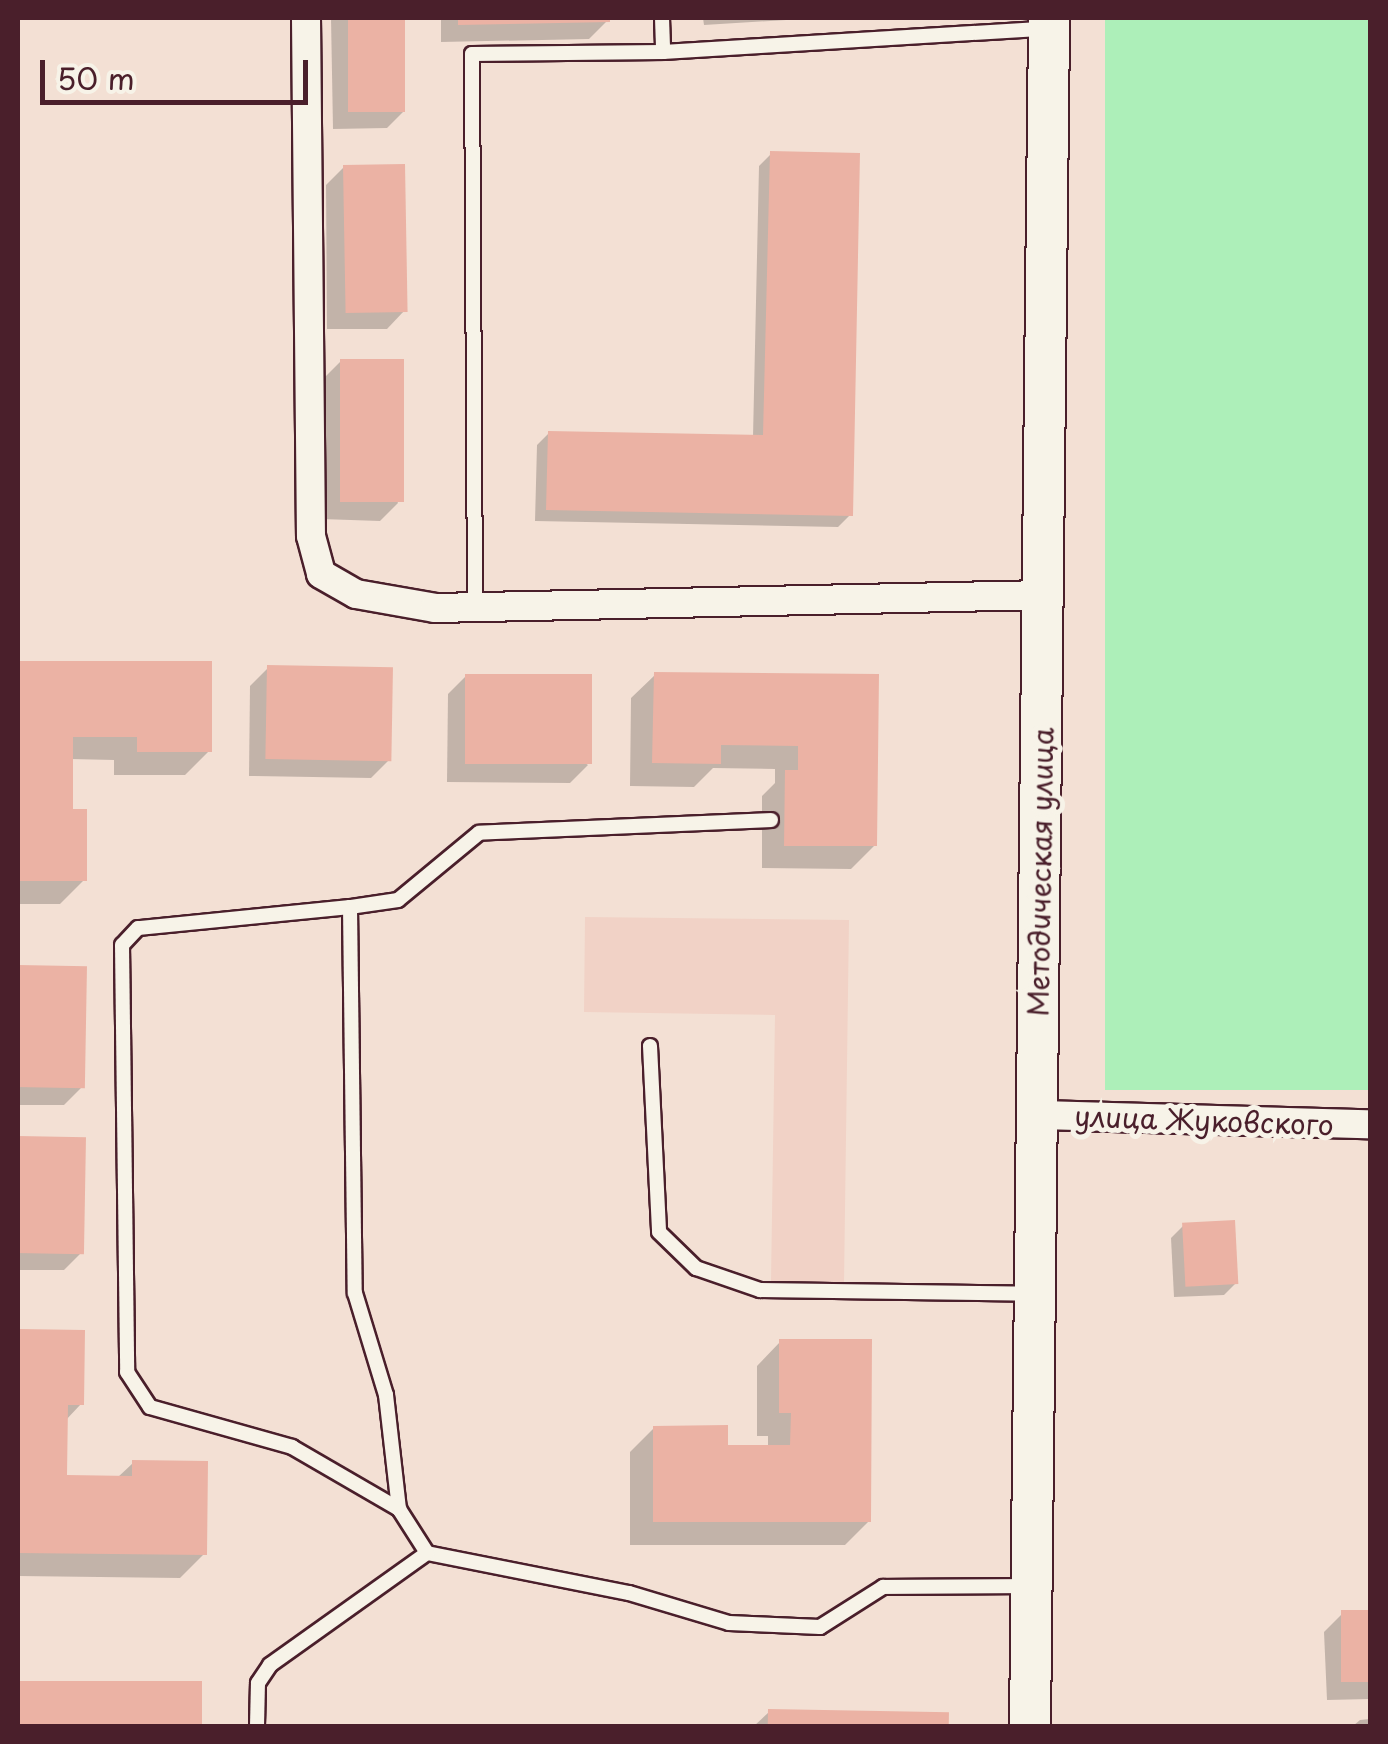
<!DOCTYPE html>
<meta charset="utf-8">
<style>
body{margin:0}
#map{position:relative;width:1388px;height:1744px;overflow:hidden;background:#f3e0d4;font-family:"Playpen Sans",sans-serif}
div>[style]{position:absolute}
.built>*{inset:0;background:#f1d2c6}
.green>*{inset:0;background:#adefb9;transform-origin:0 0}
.shadow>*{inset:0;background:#0003;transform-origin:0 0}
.building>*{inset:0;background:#ebb2a4;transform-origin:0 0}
.roads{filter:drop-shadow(2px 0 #4a1f2b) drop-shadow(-2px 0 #4a1f2b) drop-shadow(0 2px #4a1f2b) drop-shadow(0 -2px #4a1f2b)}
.service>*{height:14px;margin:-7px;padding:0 7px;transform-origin:7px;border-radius:7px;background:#f7f3e8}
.minor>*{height:28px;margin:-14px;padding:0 14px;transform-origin:14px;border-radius:14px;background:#f7f3e8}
.secondary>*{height:40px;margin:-20px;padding:0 20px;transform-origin:20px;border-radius:20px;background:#f7f3e8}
span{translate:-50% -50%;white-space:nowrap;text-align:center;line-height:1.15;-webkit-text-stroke:10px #f7f3e8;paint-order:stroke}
.street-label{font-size:28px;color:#4a1f2b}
.frame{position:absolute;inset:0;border:20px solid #4a1f2b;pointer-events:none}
.scale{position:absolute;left:40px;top:60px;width:268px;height:45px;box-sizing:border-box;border:5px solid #4a1f2b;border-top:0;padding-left:12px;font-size:30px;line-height:35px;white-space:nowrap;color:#4a1f2b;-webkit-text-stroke:8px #f7f3e8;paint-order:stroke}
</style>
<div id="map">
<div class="built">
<div style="clip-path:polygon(585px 917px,849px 920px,844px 1283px,771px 1282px,775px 1015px,584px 1012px)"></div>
</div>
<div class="green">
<div style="left:1105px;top:18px;width:265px;height:1072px"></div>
</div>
<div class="shadow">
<div style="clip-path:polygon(331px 18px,403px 18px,405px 110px,387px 128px,333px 129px)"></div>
<div style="clip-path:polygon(441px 18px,607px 18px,607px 21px,589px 39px,441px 42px)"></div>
<div style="clip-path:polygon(703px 18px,819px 18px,704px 25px)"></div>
<div style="clip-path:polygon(771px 154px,850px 515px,838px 527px,535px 521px,537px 445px,549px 433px,753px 437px,759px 166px)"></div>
<div style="clip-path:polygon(344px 167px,405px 310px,387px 329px,327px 329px,326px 185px)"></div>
<div style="clip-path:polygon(341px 361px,398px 503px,380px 521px,321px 519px,323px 379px)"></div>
<div style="clip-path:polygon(18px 663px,209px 664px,209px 751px,185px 775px,114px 775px,114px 760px,70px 759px,70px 811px,84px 880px,60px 904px,18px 904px)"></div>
<div style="clip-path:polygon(268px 668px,389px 760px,371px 778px,249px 776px,250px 686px)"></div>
<div style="clip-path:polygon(655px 675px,877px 676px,875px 845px,851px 869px,762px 868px,762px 796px,775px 783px,775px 769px,713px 768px,694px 787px,630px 786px,631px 698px)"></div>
<div style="clip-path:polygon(466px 676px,588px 765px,570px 783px,447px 782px,448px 694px)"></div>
<div style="clip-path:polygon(18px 968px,84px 969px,82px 1087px,64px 1105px,18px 1105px)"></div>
<div style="clip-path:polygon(18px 1138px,84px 1139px,82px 1252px,64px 1270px,18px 1270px)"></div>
<div style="clip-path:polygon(1183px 1226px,1236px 1283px,1224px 1295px,1174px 1297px,1171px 1238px)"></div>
<div style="clip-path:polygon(18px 1332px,83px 1332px,81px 1404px,65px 1421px,64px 1478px,117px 1478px,133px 1463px,204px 1554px,180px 1578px,18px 1576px)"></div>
<div style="clip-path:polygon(780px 1342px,869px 1521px,845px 1545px,630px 1545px,630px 1452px,654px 1428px,725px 1448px,768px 1448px,768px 1436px,757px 1436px,757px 1366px)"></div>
<div style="clip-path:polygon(1370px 1613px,1370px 1699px,1327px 1700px,1324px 1632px,1342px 1614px)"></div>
<div style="left:18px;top:1684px;width:181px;height:42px"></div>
<div style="clip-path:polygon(769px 1712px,946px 1714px,946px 1726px,754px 1726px)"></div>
<div style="clip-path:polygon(1370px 1719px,1370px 1726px,1353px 1726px,1360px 1720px)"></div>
</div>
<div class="building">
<div style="left:348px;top:18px;width:57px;height:94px"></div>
<div style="clip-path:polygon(458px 18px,610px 18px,610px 22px,458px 25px)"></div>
<div style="clip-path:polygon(770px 151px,860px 153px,853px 516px,546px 510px,548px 431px,763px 435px)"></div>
<div style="left:405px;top:164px;width:148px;height:62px;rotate:89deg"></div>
<div style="left:340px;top:359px;width:64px;height:143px"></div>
<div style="clip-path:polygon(18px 661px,212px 661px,212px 752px,137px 752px,137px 737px,73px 737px,73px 809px,87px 809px,87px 881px,18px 881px)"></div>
<div style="left:267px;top:665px;width:126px;height:94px;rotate:1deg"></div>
<div style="clip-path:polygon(654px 672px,879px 674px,877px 846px,784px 846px,785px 770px,798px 770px,798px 746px,721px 745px,721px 764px,652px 763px)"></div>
<div style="left:465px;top:674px;width:127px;height:90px"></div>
<div style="left:18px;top:965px;width:69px;height:122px;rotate:1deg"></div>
<div style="left:18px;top:1136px;width:68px;height:117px;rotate:1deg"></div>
<div style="left:1235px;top:1220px;width:64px;height:53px;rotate:87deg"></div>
<div style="clip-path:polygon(18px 1329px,85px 1330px,84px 1405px,68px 1405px,67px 1475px,132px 1476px,132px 1460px,208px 1461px,207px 1555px,18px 1553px)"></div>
<div style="clip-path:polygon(779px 1339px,872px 1339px,871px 1522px,653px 1522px,653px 1426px,728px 1425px,728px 1445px,790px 1445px,791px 1413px,779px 1413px)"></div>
<div style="left:1370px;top:1610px;width:72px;height:29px;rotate:90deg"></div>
<div style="left:18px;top:1681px;width:184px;height:45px"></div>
<div style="left:768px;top:1709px;width:181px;height:17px;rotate:1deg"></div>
</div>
<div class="roads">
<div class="service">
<div style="left:662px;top:18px;width:34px;rotate:88deg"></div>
<div style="left:475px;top:607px;width:553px;rotate:-90.31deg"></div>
<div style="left:472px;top:54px;width:191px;rotate:-0.6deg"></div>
<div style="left:663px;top:52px;width:381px;rotate:-3.5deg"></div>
<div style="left:771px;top:820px;width:292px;rotate:177.5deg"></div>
<div style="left:479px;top:833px;width:105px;rotate:140.4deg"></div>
<div style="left:398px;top:900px;width:49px;rotate:171.7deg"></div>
<div style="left:350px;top:907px;width:386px;rotate:89.3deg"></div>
<div style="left:355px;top:1293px;width:107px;rotate:73.1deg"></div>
<div style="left:386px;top:1395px;width:115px;rotate:83.5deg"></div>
<div style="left:399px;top:1509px;width:52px;rotate:57.5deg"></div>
<div style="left:427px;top:1553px;width:206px;rotate:11.2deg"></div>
<div style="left:629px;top:1593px;width:104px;rotate:16.7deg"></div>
<div style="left:729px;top:1623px;width:91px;rotate:2.5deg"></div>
<div style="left:820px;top:1627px;width:75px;rotate:-32.4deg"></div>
<div style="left:883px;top:1587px;width:144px;rotate:-0.4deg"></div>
<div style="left:350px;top:907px;width:213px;rotate:174.3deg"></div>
<div style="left:138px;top:928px;width:23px;rotate:133deg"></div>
<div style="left:122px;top:945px;width:427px;rotate:89.3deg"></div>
<div style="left:127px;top:1372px;width:42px;rotate:56.7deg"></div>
<div style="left:150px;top:1407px;width:148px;rotate:15.7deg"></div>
<div style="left:292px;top:1447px;width:124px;rotate:30.1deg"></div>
<div style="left:650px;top:1046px;width:186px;rotate:87.2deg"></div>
<div style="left:659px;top:1232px;width:52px;rotate:44.2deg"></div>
<div style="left:696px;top:1268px;width:68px;rotate:19deg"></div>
<div style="left:760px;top:1290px;width:273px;rotate:0.8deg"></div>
<div style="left:257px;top:1726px;width:43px;rotate:-88.7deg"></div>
<div style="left:258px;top:1683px;width:22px;rotate:-56deg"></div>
<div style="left:270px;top:1665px;width:193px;rotate:-35.5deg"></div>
</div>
<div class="minor">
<div style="left:306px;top:18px;width:518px;rotate:89.45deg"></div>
<div style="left:311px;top:536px;width:39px;rotate:75deg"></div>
<div style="left:321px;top:574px;width:40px;rotate:29.7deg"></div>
<div style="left:356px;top:594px;width:80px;rotate:10deg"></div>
<div style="left:435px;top:608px;width:608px;rotate:-1.22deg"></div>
<div style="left:1038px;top:1115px;width:332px;rotate:1.6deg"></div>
</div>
<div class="secondary">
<div style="left:1030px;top:1726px;width:1708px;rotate:-89.36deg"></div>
</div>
</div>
<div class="street-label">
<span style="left:1040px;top:872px;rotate:-89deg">Методическая улица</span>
<span style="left:1204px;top:1120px;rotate:2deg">улица Жуковского</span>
</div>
<div class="frame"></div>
<div class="scale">50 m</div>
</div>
